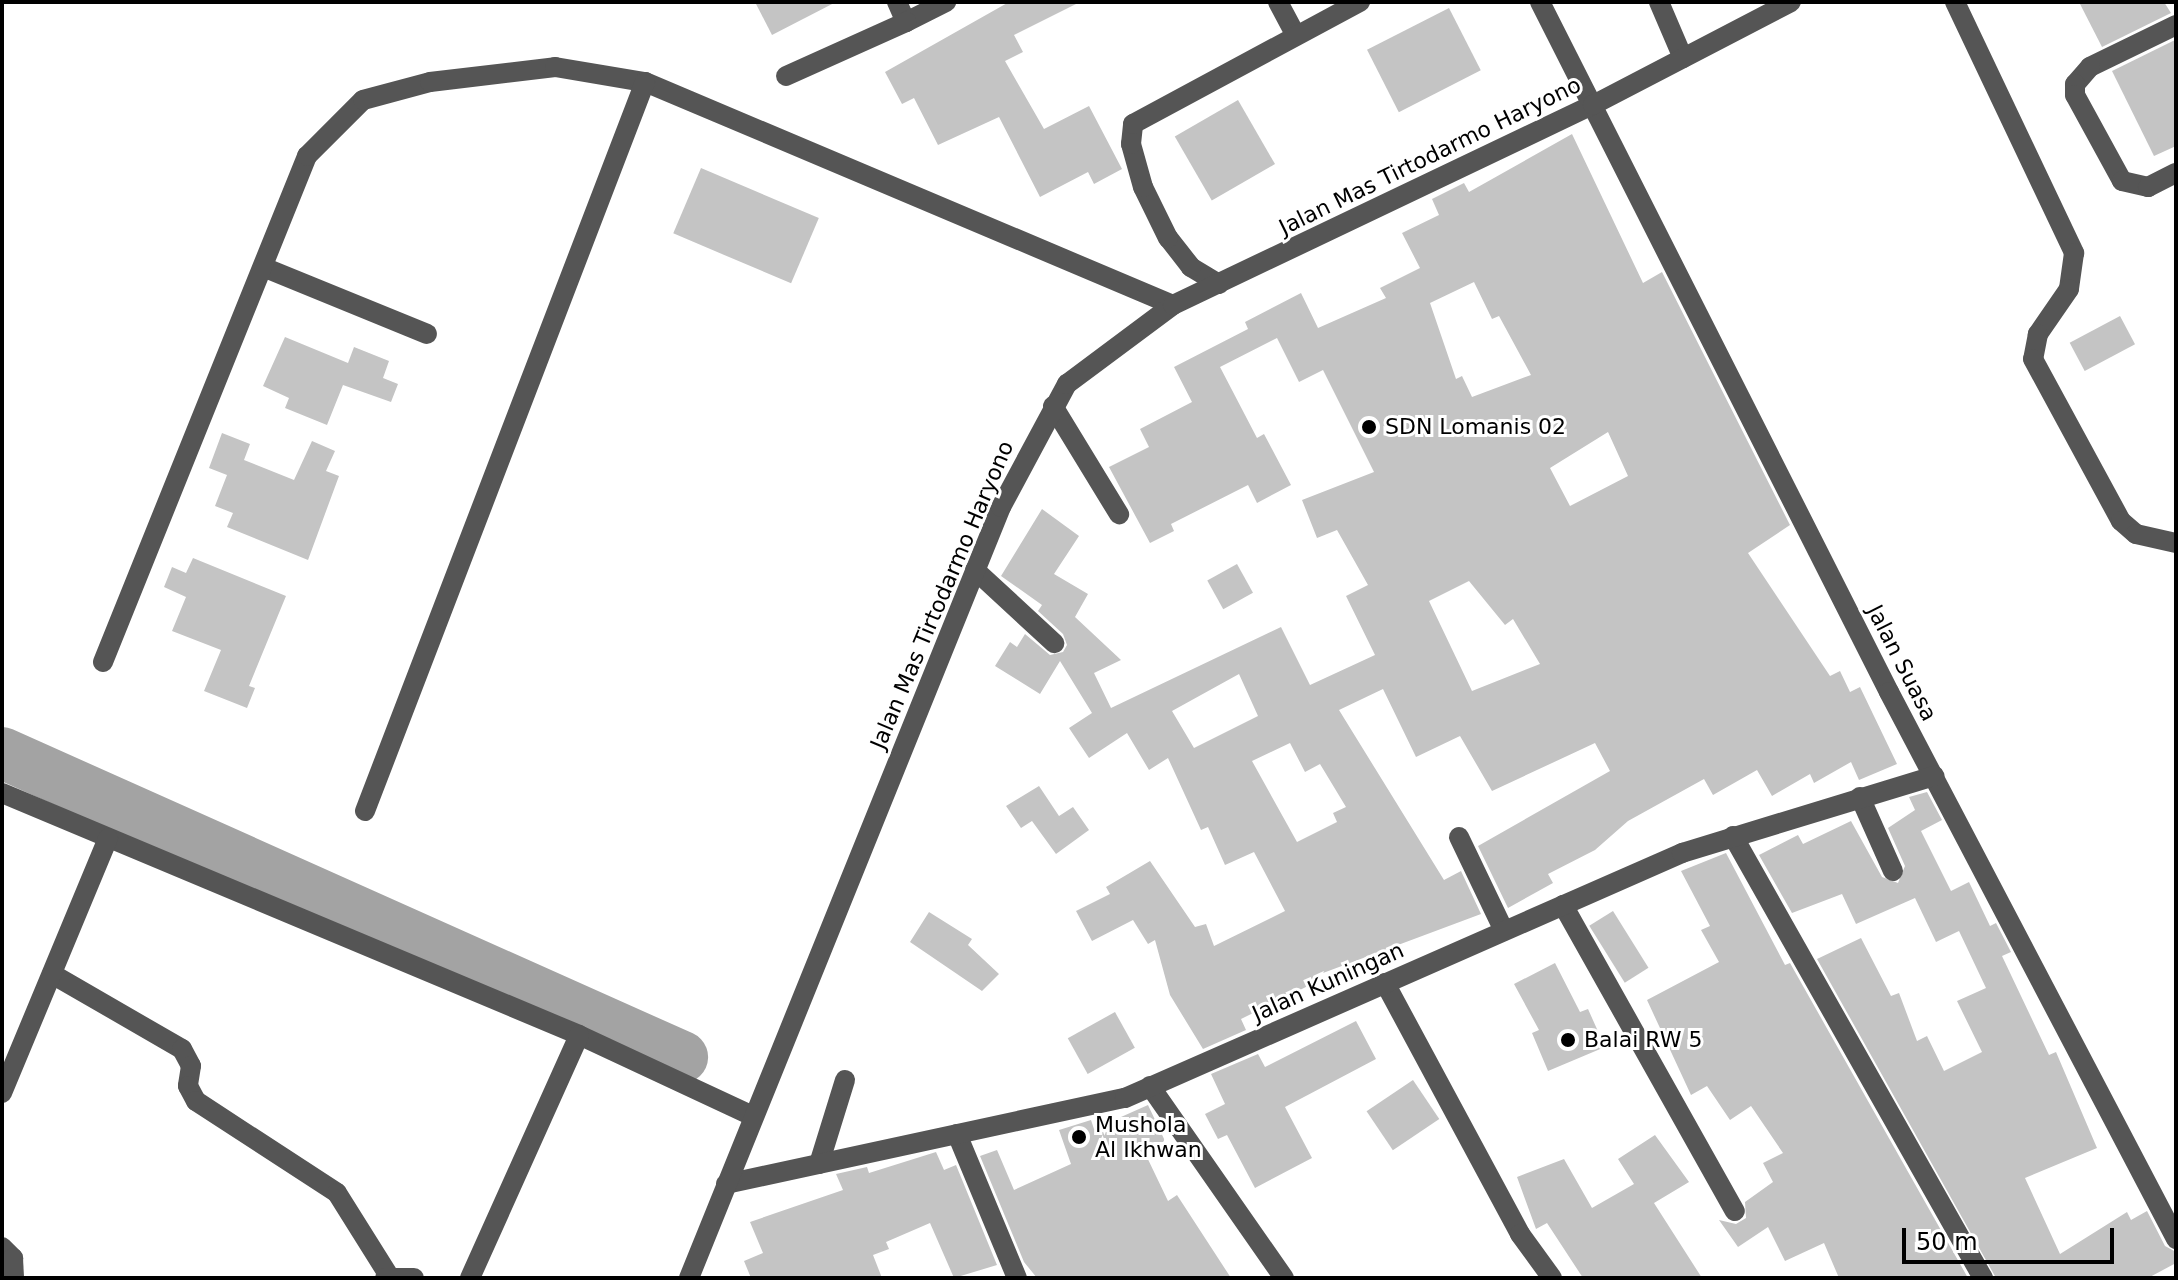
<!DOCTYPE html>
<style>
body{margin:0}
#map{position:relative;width:2178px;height:1280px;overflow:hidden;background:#fff;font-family:"DejaVu Sans",sans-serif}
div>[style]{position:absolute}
.river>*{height:52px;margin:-26px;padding:0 26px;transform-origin:26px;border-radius:26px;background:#a3a3a3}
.building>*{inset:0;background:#c4c4c4;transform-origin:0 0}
.minor>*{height:20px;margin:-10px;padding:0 10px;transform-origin:10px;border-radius:10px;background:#555}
.dots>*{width:22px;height:22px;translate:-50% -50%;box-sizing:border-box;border:4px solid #fff;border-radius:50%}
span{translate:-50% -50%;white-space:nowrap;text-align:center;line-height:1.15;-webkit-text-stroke:6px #fff;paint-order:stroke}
.street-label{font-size:22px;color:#000}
.poi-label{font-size:22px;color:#000}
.left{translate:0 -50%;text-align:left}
.frame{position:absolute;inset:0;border:4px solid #000;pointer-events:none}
.scale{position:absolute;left:1902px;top:1228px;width:212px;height:36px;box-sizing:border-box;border:4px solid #000;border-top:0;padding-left:10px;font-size:24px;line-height:28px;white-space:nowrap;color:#000;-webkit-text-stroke:6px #fff;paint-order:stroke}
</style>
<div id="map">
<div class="river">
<div style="left:2px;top:753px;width:745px;rotate:24.09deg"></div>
</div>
<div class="building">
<div style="clip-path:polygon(755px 2px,836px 2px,772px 35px)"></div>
<div style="clip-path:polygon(1009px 2px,1080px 2px,1014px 35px,1023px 52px,1005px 61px,1044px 129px,1089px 106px,1122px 169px,1094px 184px,1088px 172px,1040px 197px,999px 117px,938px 145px,914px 98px,902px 104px,885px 72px)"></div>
<div style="clip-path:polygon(2079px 2px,2164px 2px,2171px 13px,2102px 47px)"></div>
<div style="left:1449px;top:8px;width:70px;height:92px;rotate:63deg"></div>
<div style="clip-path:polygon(2175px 40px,2176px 146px,2154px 156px,2112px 71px)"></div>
<div style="left:1238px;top:100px;width:74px;height:73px;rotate:60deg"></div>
<div style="clip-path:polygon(evenodd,1572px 134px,1643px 283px,1662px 272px,1790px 525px,1748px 553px,1830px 676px,1840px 671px,1850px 692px,1860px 687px,1897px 764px,1859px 780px,1851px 762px,1814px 783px,1810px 774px,1772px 796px,1757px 770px,1713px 795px,1704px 779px,1628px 821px,1595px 850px,1548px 874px,1553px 883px,1508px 908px,1478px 846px,1610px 771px,1595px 743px,1492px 791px,1460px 736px,1416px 757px,1383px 689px,1339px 710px,1444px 880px,1461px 871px,1481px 914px,1315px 976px,1318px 981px,1241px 1019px,1246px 1030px,1203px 1049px,1170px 995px,1155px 940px,1148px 944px,1133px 920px,1092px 941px,1076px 911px,1110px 894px,1106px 887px,1150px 861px,1195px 927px,1206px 924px,1214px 946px,1285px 911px,1254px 852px,1225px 865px,1208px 827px,1201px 830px,1168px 758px,1149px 770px,1127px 733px,1089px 758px,1069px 728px,1092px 713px,1060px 661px,1040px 694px,995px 666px,1010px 642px,1017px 647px,1025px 634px,1050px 655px,1063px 652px,1067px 645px,1063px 634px,1038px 611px,1042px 605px,1001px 576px,1042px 509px,1079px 536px,1054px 574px,1088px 594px,1075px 617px,1121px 660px,1094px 673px,1111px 708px,1281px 627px,1310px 685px,1375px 655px,1346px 596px,1368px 585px,1337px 530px,1317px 538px,1302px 500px,1374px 472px,1323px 370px,1299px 382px,1277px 338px,1220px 367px,1257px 438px,1264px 434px,1291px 485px,1257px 503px,1248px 485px,1171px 524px,1174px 531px,1150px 543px,1109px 467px,1149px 447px,1140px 429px,1192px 402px,1174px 367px,1248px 329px,1245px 322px,1301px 293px,1318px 328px,1386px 298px,1380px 288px,1420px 268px,1402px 233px,1439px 215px,1432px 199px,1464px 183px,1469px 192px,1572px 134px,1474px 282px,1492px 319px,1499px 316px,1531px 375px,1472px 397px,1462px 376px,1456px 379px,1430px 303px,1474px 282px,1572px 134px,1608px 432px,1628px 476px,1570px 506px,1550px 468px,1608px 432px,1572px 134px,1469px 581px,1505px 625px,1513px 619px,1540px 664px,1472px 691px,1429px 601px,1469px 581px,1572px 134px,1239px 674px,1258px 716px,1194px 748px,1172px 711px,1239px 674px,1572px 134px,1290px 743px,1305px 772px,1320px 764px,1346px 807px,1333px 813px,1337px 822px,1297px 842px,1252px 761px,1290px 743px)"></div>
<div style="left:701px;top:168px;width:128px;height:71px;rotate:23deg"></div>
<div style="left:2120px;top:316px;width:32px;height:57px;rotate:62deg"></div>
<div style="clip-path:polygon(285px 337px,348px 363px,354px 347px,389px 361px,383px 378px,398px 384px,391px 402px,343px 385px,327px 425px,285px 408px,289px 398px,263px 386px)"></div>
<div style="clip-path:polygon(222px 433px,250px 444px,244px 460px,294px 480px,312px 441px,335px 451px,326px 471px,339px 476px,308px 560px,227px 527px,233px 513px,215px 506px,227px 475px,209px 468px)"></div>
<div style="clip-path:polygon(193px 558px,286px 596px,249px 686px,255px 688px,247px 708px,204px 691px,221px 650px,172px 631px,186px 597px,164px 587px,172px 567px,186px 573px)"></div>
<div style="left:1237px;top:564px;width:33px;height:34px;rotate:61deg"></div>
<div style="clip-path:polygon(1039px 786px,1059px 816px,1073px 807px,1089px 830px,1056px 854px,1032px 821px,1021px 828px,1006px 806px)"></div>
<div style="clip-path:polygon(1927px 792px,1942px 820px,1921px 831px,1951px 891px,1969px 882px,1990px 926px,1996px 923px,2011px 952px,2002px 956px,2049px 1055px,2056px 1052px,2097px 1148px,2025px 1178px,2060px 1254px,2127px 1212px,2131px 1220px,2147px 1211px,2165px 1246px,2176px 1252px,2176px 1263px,2148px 1278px,1996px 1278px,1817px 959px,1861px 938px,1891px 996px,1899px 993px,1917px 1041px,1927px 1036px,1944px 1071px,1982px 1052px,1957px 1001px,1986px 988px,1959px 931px,1936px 942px,1915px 898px,1856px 924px,1842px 894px,1792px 913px,1759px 855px,1798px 835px,1803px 844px,1851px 821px,1882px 877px,1898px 883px,1905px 866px,1888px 828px,1915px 810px,1909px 797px)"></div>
<div style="clip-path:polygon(1726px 853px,1785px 965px,1790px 963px,1968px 1278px,1839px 1278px,1824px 1243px,1785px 1261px,1768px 1227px,1738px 1247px,1719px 1220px,1736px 1224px,1746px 1218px,1745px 1202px,1773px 1182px,1763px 1163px,1783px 1153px,1751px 1106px,1730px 1120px,1707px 1086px,1691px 1095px,1647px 1000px,1719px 962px,1701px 930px,1710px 926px,1681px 871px)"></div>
<div style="left:1613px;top:911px;width:67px;height:28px;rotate:58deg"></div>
<div style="clip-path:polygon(929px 912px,972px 939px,968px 945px,999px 974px,982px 991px,910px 942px)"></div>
<div style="clip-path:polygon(1555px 963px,1580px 1012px,1588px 1009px,1605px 1047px,1548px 1071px,1532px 1033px,1539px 1030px,1514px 984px)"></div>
<div style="left:1115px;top:1012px;width:41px;height:54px;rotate:61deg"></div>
<div style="clip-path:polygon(1356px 1021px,1376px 1059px,1285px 1107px,1312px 1158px,1255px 1188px,1227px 1135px,1218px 1139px,1205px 1114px,1225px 1104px,1211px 1074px,1258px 1054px,1265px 1067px)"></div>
<div style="left:1413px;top:1080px;width:47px;height:56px;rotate:56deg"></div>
<div style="clip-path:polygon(1148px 1105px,1165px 1141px,1144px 1151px,1168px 1201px,1177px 1195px,1231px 1278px,1037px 1278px,1024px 1262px,980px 1156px,997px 1150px,1014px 1190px,1071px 1164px,1059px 1130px,1091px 1120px,1094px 1129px)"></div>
<div style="clip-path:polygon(1655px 1135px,1689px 1182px,1654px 1203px,1702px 1278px,1583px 1278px,1547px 1223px,1536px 1229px,1517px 1177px,1564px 1159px,1592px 1208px,1634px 1184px,1618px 1159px)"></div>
<div style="clip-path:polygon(936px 1152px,944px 1170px,956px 1165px,997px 1265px,954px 1278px,930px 1223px,886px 1242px,889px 1249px,873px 1255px,882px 1278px,751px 1278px,744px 1261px,763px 1253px,750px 1222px,843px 1190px,836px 1174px,867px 1167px,869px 1173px)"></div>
</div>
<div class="minor">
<div style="left:897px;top:2px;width:22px;rotate:66deg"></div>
<div style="left:906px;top:22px;width:45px;rotate:-26.6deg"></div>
<div style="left:1278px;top:2px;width:38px;rotate:62deg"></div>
<div style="left:1540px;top:2px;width:773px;rotate:63.17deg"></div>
<div style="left:1889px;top:692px;width:618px;rotate:62.31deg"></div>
<div style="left:1659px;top:2px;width:61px;rotate:66.8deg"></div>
<div style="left:1955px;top:2px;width:278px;rotate:64.6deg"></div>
<div style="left:2074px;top:253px;width:36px;rotate:98deg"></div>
<div style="left:2069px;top:289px;width:55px;rotate:124.6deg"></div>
<div style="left:2038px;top:334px;width:25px;rotate:101deg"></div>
<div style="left:2033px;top:359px;width:184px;rotate:61.5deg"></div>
<div style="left:2121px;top:521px;width:20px;rotate:41deg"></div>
<div style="left:2136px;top:534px;width:41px;rotate:12.7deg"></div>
<div style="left:2176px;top:25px;width:96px;rotate:154deg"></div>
<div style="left:2090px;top:67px;width:23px;rotate:131deg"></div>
<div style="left:2075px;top:84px;width:11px;rotate:90deg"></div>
<div style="left:2075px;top:95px;width:98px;rotate:61.3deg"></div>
<div style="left:2122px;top:181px;width:27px;rotate:13deg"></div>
<div style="left:2148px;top:187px;width:31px;rotate:-27deg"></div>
<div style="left:786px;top:76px;width:132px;rotate:-24.2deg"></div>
<div style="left:263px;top:267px;width:177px;rotate:22.2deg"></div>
<div style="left:1219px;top:284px;width:33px;rotate:-149deg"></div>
<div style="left:1191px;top:267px;width:37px;rotate:-128deg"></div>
<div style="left:1168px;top:238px;width:57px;rotate:-116.1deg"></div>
<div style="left:1143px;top:187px;width:45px;rotate:-105.6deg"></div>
<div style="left:1131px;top:144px;width:20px;rotate:-84deg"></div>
<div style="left:1133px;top:124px;width:258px;rotate:-28.3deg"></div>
<div style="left:1053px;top:406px;width:127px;rotate:58.6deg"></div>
<div style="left:975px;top:570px;width:108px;rotate:42.7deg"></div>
<div style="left:103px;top:662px;width:546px;rotate:-68.04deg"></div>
<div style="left:307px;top:156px;width:79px;rotate:-45deg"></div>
<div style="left:363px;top:100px;width:69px;rotate:-15deg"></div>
<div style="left:430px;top:82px;width:126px;rotate:-6.8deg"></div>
<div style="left:555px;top:67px;width:91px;rotate:9.5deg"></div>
<div style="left:645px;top:82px;width:573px;rotate:22.9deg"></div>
<div style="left:2px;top:793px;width:626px;rotate:22.75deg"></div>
<div style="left:579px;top:1035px;width:192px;rotate:25deg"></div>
<div style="left:1860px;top:797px;width:81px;rotate:66deg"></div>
<div style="left:365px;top:811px;width:781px;rotate:-68.99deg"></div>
<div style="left:1733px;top:836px;width:508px;rotate:60.51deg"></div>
<div style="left:1459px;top:837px;width:104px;rotate:64.4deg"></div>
<div style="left:1563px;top:905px;width:351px;rotate:60.7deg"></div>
<div style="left:52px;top:974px;width:150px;rotate:30deg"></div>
<div style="left:182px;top:1049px;width:19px;rotate:62deg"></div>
<div style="left:191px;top:1066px;width:20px;rotate:99deg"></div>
<div style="left:188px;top:1086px;width:17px;rotate:62deg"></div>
<div style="left:196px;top:1101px;width:168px;rotate:33.1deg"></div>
<div style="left:337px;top:1193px;width:98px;rotate:57.9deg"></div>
<div style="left:1385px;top:983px;width:285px;rotate:61.7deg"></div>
<div style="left:1520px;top:1234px;width:54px;rotate:54deg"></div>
<div style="left:1150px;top:1086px;width:234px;rotate:55.1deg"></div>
<div style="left:2px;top:1093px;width:276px;rotate:-67.4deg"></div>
<div style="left:957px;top:1134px;width:156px;rotate:67.4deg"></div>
<div style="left:819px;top:1164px;width:88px;rotate:-72.8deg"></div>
<div style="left:726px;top:1184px;width:408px;rotate:-12.2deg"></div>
<div style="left:1125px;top:1098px;width:609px;rotate:-23.74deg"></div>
<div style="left:1682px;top:853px;width:264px;rotate:-17deg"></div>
<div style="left:2px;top:1247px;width:16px;rotate:45deg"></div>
<div style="left:13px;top:1258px;width:20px;rotate:87deg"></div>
<div style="left:385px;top:1278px;width:29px"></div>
<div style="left:470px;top:1278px;width:266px;rotate:-65.8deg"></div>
<div style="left:689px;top:1278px;width:832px;rotate:-67.97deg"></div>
<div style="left:1001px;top:507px;width:140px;rotate:-61.8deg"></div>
<div style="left:1067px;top:384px;width:132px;rotate:-36.7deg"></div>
<div style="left:1173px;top:305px;width:465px;rotate:-25.5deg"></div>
<div style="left:1593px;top:105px;width:223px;rotate:-27.5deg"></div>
</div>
<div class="dots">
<div style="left:1369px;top:427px;background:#000"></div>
<div style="left:1568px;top:1040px;background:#000"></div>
<div style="left:1079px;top:1137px;background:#000"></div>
</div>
<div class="street-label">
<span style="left:1430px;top:156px;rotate:-26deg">Jalan Mas Tirtodarmo Haryono</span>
<span style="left:942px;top:595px;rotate:-67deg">Jalan Mas Tirtodarmo Haryono</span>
<span style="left:1902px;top:663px;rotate:63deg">Jalan Suasa</span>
<span style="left:1328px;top:982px;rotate:-24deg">Jalan Kuningan</span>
</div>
<div class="poi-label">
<span class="left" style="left:1385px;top:427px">SDN Lomanis 02</span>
<span class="left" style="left:1584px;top:1040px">Balai RW 5</span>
<span class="left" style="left:1095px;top:1137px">Mushola<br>Al Ikhwan</span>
</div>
<div class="frame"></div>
<div class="scale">50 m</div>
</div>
